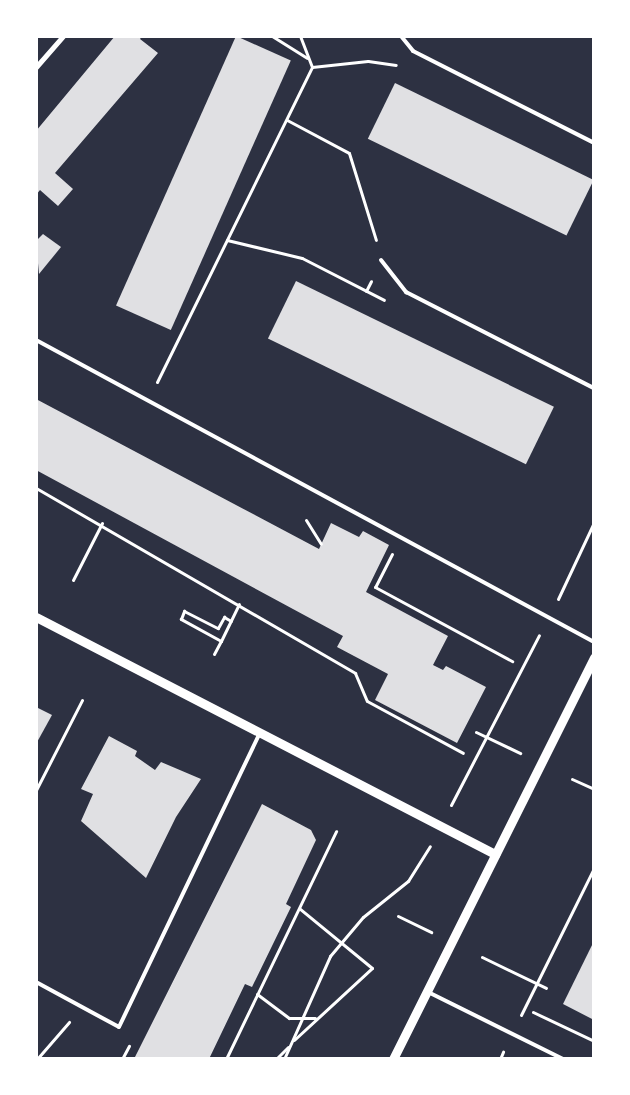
<!DOCTYPE html>
<style>
body{margin:0}
#map{position:relative;width:630px;height:1095px;overflow:hidden;background:#2d3142;font-family:Poppins,sans-serif}
div>[style]{position:absolute}
.building>*{inset:0;background:#e0e0e3;transform-origin:0 0}
.path>*{height:3px;margin:-1.5px;padding:0 1.5px;transform-origin:1.5px;border-radius:1.5px;background:#fff}
.service>*{height:4px;margin:-2px;padding:0 2px;transform-origin:2px;border-radius:2px;background:#fff}
.minor>*{height:5px;margin:-2.5px;padding:0 2.5px;transform-origin:2.5px;border-radius:2.5px;background:#fff}
.tertiary>*{height:9px;margin:-4.5px;padding:0 4.5px;transform-origin:4.5px;border-radius:4.5px;background:#fff}
span{translate:-50% -50%;white-space:nowrap;text-align:center;line-height:1.15;-webkit-text-stroke:4px #fff;paint-order:stroke}
.frame{position:absolute;inset:0;border:38px solid #fff;pointer-events:none}
</style>
<div id="map">
<div class="building">
<div style="clip-path:polygon(115px 36px,142px 36px,140px 39px,158px 53px,55px 173px,73px 189px,58px 206px,40px 190px,36px 195px,36px 131px)"></div>
<div style="left:236px;top:36px;width:60px;height:295px;rotate:24deg"></div>
<div style="left:395px;top:83px;width:221px;height:62px;rotate:26deg"></div>
<div style="clip-path:polygon(43px 234px,61px 247px,39px 274px,36px 241px)"></div>
<div style="left:296px;top:281px;width:287px;height:64px;rotate:26deg"></div>
<div style="clip-path:polygon(36px 399px,319px 549px,331px 523px,359px 537px,363px 531px,389px 545px,366px 592px,448px 636px,433px 665px,443px 670px,446px 666px,486px 687px,457px 743px,375px 700px,388px 674px,337px 647px,343px 636px,36px 470px)"></div>
<div style="clip-path:polygon(36px 707px,52px 715px,36px 744px)"></div>
<div style="clip-path:polygon(109px 736px,137px 751px,135px 756px,155px 770px,161px 762px,201px 779px,176px 817px,146px 878px,81px 821px,93px 794px,81px 789px)"></div>
<div style="clip-path:polygon(262px 804px,311px 830px,316px 840px,286px 904px,291px 907px,252px 987px,245px 984px,209px 1059px,134px 1059px)"></div>
<div style="clip-path:polygon(594px 941px,594px 1020px,563px 1004px)"></div>
</div>
<div class="path">
<div style="left:272px;top:36px;width:41px;rotate:32.2deg"></div>
<div style="left:312px;top:67px;width:56px;rotate:-6.1deg"></div>
<div style="left:368px;top:61px;width:28px;rotate:8deg"></div>
<div style="left:287px;top:120px;width:70px;rotate:28deg"></div>
<div style="left:349px;top:153px;width:91px;rotate:72.8deg"></div>
<div style="left:227px;top:240px;width:77px;rotate:13.5deg"></div>
<div style="left:302px;top:258px;width:92px;rotate:27.1deg"></div>
<div style="left:366px;top:291px;width:11px;rotate:-63deg"></div>
<div style="left:157px;top:382px;width:351px;rotate:-63.8deg"></div>
<div style="left:312px;top:67px;width:33px;rotate:-111deg"></div>
<div style="left:36px;top:488px;width:369px;rotate:30.1deg"></div>
<div style="left:355px;top:673px;width:30px;rotate:67deg"></div>
<div style="left:367px;top:701px;width:109px;rotate:28.4deg"></div>
<div style="left:306px;top:520px;width:28px;rotate:58deg"></div>
<div style="left:392px;top:554px;width:37px;rotate:117deg"></div>
<div style="left:375px;top:587px;width:156px;rotate:28.4deg"></div>
<div style="left:73px;top:580px;width:64px;rotate:-63deg"></div>
<div style="left:558px;top:599px;width:85px;rotate:-64.9deg"></div>
<div style="left:221px;top:641px;width:41px;rotate:-64.1deg"></div>
<div style="left:214px;top:654px;width:15px;rotate:-62deg"></div>
<div style="left:221px;top:641px;width:46px;rotate:-151.2deg"></div>
<div style="left:181px;top:619px;width:9px;rotate:-69deg"></div>
<div style="left:184px;top:611px;width:38px;rotate:27deg"></div>
<div style="left:218px;top:628px;width:13px;rotate:-61deg"></div>
<div style="left:224px;top:617px;width:8px;rotate:30deg"></div>
<div style="left:476px;top:732px;width:49px;rotate:25.5deg"></div>
<div style="left:572px;top:779px;width:24px;rotate:24deg"></div>
<div style="left:36px;top:790px;width:101px;rotate:-62.9deg"></div>
<div style="left:451px;top:805px;width:191px;rotate:-62.6deg"></div>
<div style="left:398px;top:916px;width:37px;rotate:26deg"></div>
<div style="left:482px;top:957px;width:71px;rotate:25.8deg"></div>
<div style="left:257px;top:994px;width:40px;rotate:37deg"></div>
<div style="left:289px;top:1018px;width:26px"></div>
<div style="left:533px;top:1012px;width:68px;rotate:25.4deg"></div>
<div style="left:521px;top:1015px;width:164px;rotate:-63.6deg"></div>
<div style="left:294px;top:1040px;width:106px;rotate:-42.7deg"></div>
<div style="left:372px;top:968px;width:94px;rotate:-140.6deg"></div>
<div style="left:37px;top:1059px;width:49px;rotate:-49.1deg"></div>
<div style="left:122px;top:1059px;width:15px;rotate:-62deg"></div>
<div style="left:226px;top:1059px;width:253px;rotate:-64.2deg"></div>
<div style="left:276px;top:1059px;width:17px;rotate:-45deg"></div>
<div style="left:284px;top:1059px;width:113px;rotate:-65.9deg"></div>
<div style="left:330px;top:956px;width:51px;rotate:-49.8deg"></div>
<div style="left:363px;top:917px;width:58px;rotate:-38.7deg"></div>
<div style="left:408px;top:881px;width:41px;rotate:-57.8deg"></div>
<div style="left:500px;top:1059px;width:8px;rotate:-67deg"></div>
</div>
<div class="service">
<div style="left:401px;top:36px;width:19px;rotate:51deg"></div>
<div style="left:413px;top:51px;width:203px;rotate:26.9deg"></div>
<div style="left:381px;top:260px;width:41px;rotate:52deg"></div>
<div style="left:406px;top:292px;width:211px;rotate:27.1deg"></div>
<div style="left:36px;top:340px;width:634px;rotate:28.42deg"></div>
<div style="left:36px;top:982px;width:94px;rotate:28.5deg"></div>
<div style="left:119px;top:1027px;width:326px;rotate:-64.4deg"></div>
<div style="left:426px;top:991px;width:153px;rotate:26.4deg"></div>
</div>
<div class="minor">
<div style="left:36px;top:67px;width:41px;rotate:-48.9deg"></div>
</div>
<div class="tertiary">
<div style="left:36px;top:617px;width:517px;rotate:27.31deg"></div>
<div style="left:393px;top:1059px;width:449px;rotate:-63.4deg"></div>
</div>
<div class="frame"></div>
</div>
